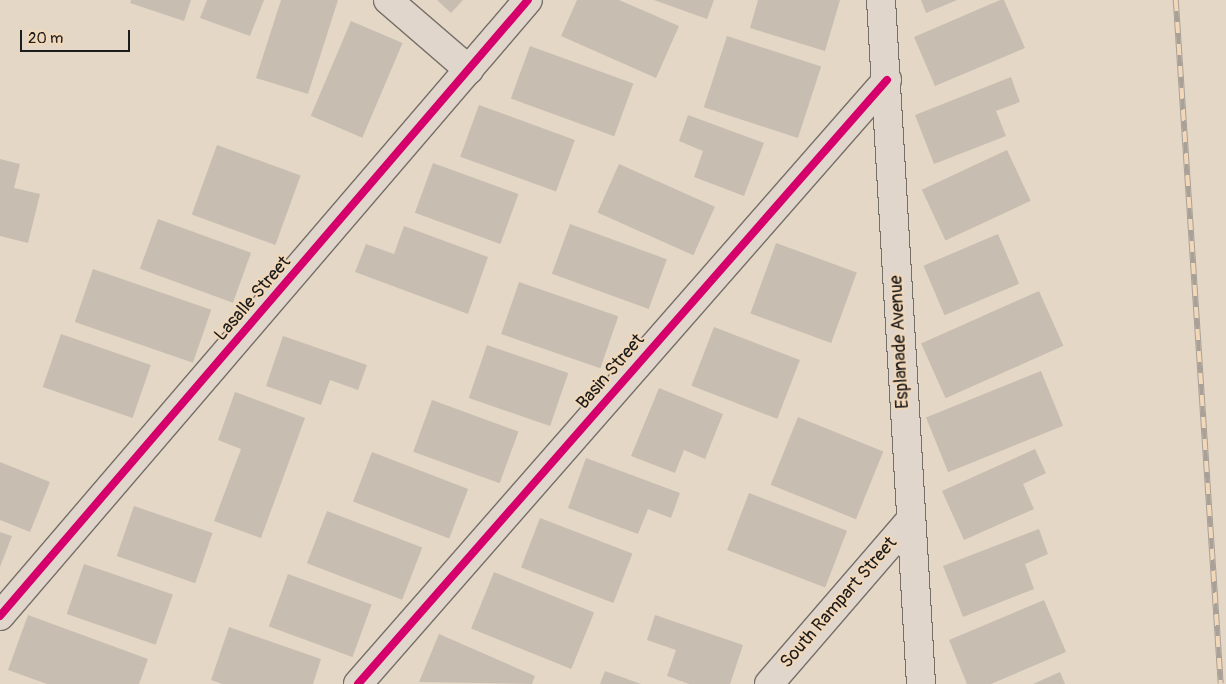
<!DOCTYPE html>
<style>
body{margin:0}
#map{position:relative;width:1226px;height:684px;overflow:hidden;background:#e5d7c6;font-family:Pangolin,sans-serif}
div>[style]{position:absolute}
.building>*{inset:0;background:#c7bdb1;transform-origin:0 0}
.roads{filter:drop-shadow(1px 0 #767068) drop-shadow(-1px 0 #767068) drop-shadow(0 1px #767068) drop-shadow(0 -1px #767068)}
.minor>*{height:28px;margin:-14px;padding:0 14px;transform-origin:14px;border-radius:14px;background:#e0d6cb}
.rail>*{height:5.5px;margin-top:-2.75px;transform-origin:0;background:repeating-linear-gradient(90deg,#f2d8b9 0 11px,#a9a197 0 22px);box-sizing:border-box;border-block:1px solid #a9a197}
.cycleway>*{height:8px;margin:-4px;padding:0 4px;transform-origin:4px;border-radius:4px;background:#d6006c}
span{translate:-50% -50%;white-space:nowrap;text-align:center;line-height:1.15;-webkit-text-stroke:4px #f2d8b9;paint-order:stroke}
.street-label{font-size:18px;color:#1c1c1c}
.scale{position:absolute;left:20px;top:30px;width:110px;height:22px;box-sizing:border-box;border:2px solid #1c1c1c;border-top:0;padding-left:6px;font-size:15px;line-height:18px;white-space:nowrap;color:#1c1c1c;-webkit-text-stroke:4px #f2d8b9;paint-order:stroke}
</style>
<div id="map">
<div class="building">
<div style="clip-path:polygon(131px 0,191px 0,184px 21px,130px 3px)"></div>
<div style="clip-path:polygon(207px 0,264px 0,250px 36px,200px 18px)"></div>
<div style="clip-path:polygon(281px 0,338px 0,308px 94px,256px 78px)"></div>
<div style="clip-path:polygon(437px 0,463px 0,451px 13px)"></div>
<div style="clip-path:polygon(577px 0,619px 0,679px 26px,656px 78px,561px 36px)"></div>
<div style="clip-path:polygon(654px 0,714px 0,707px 19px)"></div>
<div style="clip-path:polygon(758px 0,840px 0,825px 51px,750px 28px)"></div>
<div style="clip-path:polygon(921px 0,957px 0,926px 13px)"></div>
<div style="clip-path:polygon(1000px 0,1004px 0,1025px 48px,935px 86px,914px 37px)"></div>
<div style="left:351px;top:21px;width:56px;height:103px;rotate:23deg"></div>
<div style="left:727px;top:36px;width:99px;height:75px;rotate:18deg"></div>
<div style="left:530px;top:46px;width:110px;height:56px;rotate:20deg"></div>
<div style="clip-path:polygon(1011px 77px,1020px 102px,996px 111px,1006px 136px,934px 164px,915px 115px)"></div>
<div style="left:479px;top:105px;width:102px;height:55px;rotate:20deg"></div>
<div style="clip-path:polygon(688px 115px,764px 143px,744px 196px,694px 177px,703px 151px,679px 141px)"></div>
<div style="left:217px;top:145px;width:89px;height:74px;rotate:20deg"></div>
<div style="left:1007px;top:150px;width:56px;height:94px;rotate:65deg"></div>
<div style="clip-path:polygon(0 159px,20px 164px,14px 188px,40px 194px,28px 243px,0 236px)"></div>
<div style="left:433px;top:163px;width:91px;height:53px;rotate:20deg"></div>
<div style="left:619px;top:164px;width:105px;height:53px;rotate:24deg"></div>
<div style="left:158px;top:219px;width:99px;height:53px;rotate:20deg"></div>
<div style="left:570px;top:224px;width:103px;height:53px;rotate:20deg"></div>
<div style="clip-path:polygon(404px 226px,488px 257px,468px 314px,355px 272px,366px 244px,394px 254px)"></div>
<div style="left:998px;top:234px;width:54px;height:81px;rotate:67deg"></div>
<div style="left:776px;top:243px;width:86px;height:75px;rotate:20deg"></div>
<div style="left:93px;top:269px;width:125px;height:56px;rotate:19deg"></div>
<div style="left:519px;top:282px;width:105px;height:55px;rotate:19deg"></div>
<div style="left:1039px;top:291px;width:60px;height:129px;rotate:66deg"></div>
<div style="left:714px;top:327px;width:92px;height:63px;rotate:21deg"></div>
<div style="left:61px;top:334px;width:95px;height:56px;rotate:19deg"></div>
<div style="clip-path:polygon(283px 336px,367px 365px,358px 390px,330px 380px,321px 405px,266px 386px)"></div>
<div style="left:487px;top:345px;width:86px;height:56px;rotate:19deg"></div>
<div style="left:1041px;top:371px;width:59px;height:124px;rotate:68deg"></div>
<div style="clip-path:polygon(659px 388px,723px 414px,705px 459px,684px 450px,675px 473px,631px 456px)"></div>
<div style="clip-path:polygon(235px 392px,305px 418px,261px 538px,214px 521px,241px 449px,218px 440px)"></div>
<div style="left:432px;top:400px;width:92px;height:55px;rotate:20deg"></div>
<div style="left:798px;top:417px;width:92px;height:73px;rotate:22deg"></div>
<div style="clip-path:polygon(1035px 449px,1046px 473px,1023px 484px,1034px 509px,964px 540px,942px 491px)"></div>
<div style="left:372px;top:452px;width:103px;height:53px;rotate:21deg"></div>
<div style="clip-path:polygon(586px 458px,680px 493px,671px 518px,648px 509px,638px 534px,568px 508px)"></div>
<div style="clip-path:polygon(0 462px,50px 482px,30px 532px,0 520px)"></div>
<div style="left:749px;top:493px;width:105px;height:61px;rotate:21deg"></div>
<div style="left:134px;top:506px;width:83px;height:53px;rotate:19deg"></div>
<div style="left:327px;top:511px;width:102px;height:56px;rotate:21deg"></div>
<div style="left:540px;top:518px;width:99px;height:53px;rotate:21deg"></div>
<div style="clip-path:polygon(1039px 529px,1048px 554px,1025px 564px,1034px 589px,963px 617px,943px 566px)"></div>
<div style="clip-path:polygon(0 532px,12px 536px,0 567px)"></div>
<div style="left:84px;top:564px;width:94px;height:53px;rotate:19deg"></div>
<div style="left:494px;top:572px;width:108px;height:61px;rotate:22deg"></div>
<div style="left:288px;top:574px;width:89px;height:56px;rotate:20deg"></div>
<div style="clip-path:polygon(1044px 600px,1066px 652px,991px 684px,967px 684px,949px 640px)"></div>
<div style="clip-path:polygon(28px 615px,148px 659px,139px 684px,47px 684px,8px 670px)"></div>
<div style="clip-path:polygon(655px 615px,743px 645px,730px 684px,689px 684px,667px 676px,676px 650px,647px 640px)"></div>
<div style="clip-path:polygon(229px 627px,321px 659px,313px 684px,222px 684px,211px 680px)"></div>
<div style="clip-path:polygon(439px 634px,535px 676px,532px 684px,419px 682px)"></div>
<div style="clip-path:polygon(605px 671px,641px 684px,600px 684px)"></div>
<div style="clip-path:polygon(1060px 672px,1065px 684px,1033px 684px)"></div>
</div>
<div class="roads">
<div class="minor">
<div style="left:388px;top:0;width:107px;rotate:40.8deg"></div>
<div style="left:881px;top:0;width:685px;rotate:86.65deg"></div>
<div style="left:0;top:616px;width:811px;rotate:-49.4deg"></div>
<div style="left:358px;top:684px;width:803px;rotate:-48.79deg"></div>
<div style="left:769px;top:684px;width:214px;rotate:-49.2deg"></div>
</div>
</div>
<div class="rail">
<div style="left:1176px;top:0;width:685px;rotate:86.24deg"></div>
</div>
<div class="cycleway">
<div style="left:0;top:616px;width:811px;rotate:-49.4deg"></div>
<div style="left:358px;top:684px;width:803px;rotate:-48.79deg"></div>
</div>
<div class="street-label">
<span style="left:253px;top:299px;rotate:-49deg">Lasalle Street</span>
<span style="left:900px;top:342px;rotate:-93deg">Esplanade Avenue</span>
<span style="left:611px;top:372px;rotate:-49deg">Basin Street</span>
<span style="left:839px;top:603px;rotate:-49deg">South Rampart Street</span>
</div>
<div class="scale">20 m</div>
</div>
